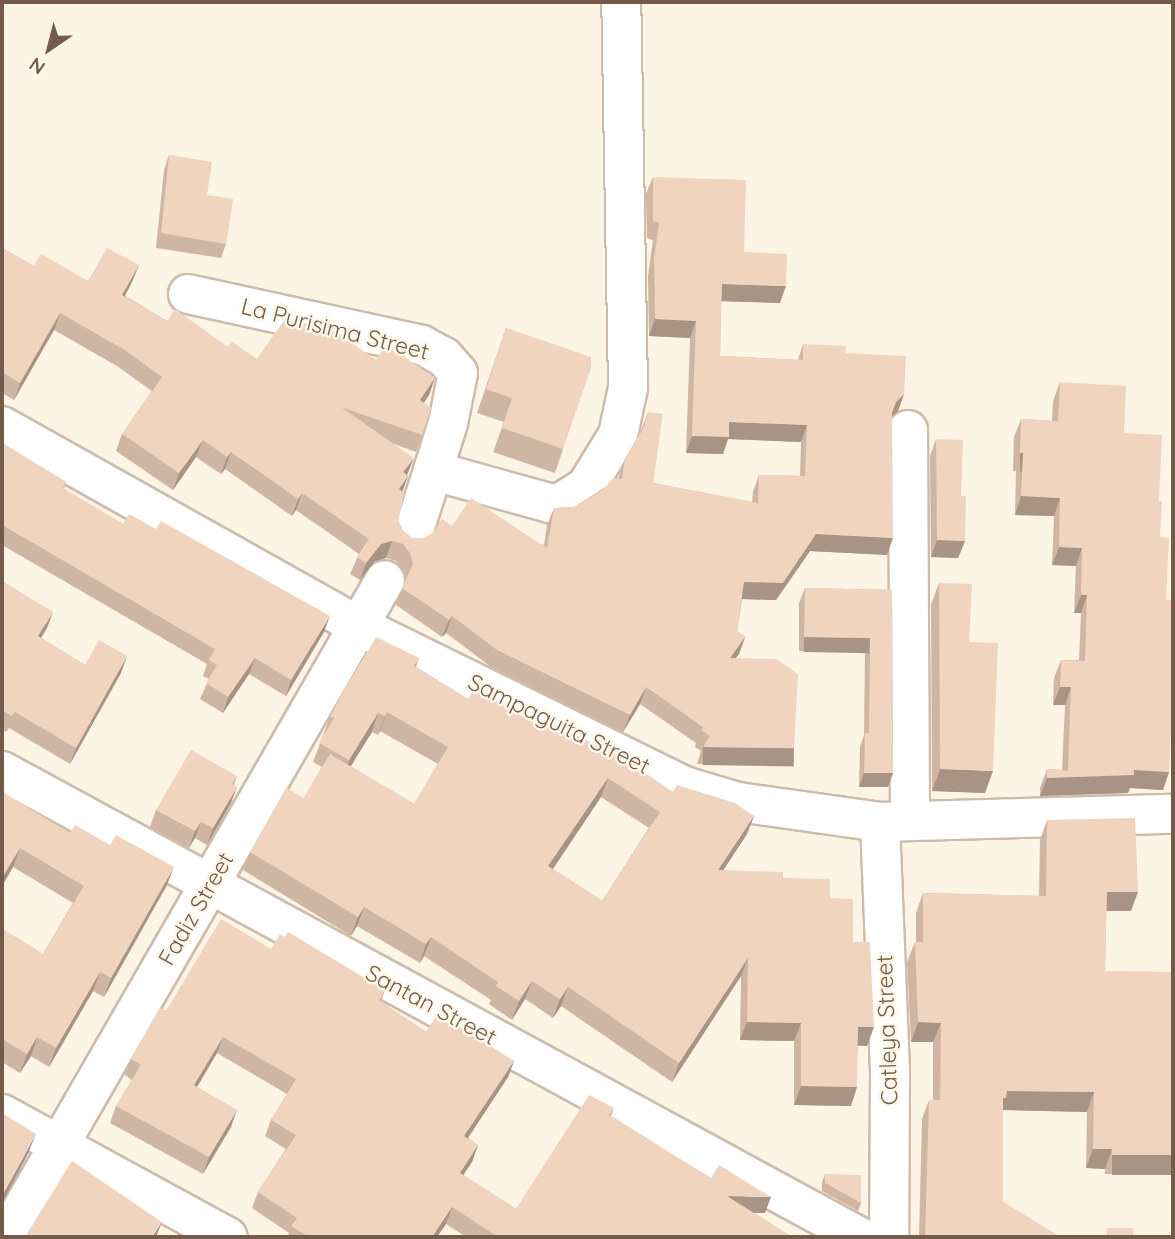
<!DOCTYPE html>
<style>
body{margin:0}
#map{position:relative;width:1175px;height:1239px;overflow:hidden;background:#fcf4e5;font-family:Quicksand,sans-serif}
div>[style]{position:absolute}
.roads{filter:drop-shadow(2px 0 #cdbcac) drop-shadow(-2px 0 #cdbcac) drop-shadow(0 2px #cdbcac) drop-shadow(0 -2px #cdbcac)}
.minor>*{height:38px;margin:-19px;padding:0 19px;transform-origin:19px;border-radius:19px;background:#fff}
.wall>*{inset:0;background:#ceb6a3}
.shaded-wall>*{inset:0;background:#a89485;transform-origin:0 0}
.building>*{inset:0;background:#f0d4be;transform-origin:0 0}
span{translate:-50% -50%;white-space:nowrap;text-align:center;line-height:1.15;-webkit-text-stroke:5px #fef8eb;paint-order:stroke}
.street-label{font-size:23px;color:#745b4b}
.frame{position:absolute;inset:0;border:4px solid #745b4b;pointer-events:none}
.north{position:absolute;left:14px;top:14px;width:70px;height:70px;-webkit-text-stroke:5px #fef8eb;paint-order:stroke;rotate:215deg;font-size:19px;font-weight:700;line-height:28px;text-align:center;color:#745b4b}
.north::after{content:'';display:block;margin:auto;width:24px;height:32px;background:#745b4b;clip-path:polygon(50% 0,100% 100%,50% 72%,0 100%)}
</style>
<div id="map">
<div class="roads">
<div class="minor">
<div style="left:188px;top:294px;width:239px;rotate:12.3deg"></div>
<div style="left:422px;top:345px;width:25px;rotate:29deg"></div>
<div style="left:444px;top:357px;width:21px;rotate:49deg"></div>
<div style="left:458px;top:373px;width:51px;rotate:101.3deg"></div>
<div style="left:448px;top:423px;width:116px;rotate:107.5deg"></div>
<div style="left:2px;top:426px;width:407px;rotate:29.3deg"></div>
<div style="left:357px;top:625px;width:364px;rotate:26.2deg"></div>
<div style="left:684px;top:786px;width:56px;rotate:16.5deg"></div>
<div style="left:738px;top:802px;width:143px;rotate:8deg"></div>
<div style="left:880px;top:822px;width:293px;rotate:-1.6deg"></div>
<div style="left:908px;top:430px;width:391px;rotate:89.7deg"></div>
<div style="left:434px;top:471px;width:128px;rotate:15.5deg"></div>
<div style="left:557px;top:505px;width:34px;rotate:-32deg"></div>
<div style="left:586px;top:487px;width:61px;rotate:-58.4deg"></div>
<div style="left:618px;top:435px;width:48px;rotate:-78deg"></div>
<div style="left:628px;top:388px;width:386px;rotate:-91deg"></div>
<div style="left:2px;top:771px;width:976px;rotate:28.51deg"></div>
<div style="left:880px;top:822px;width:251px;rotate:87.7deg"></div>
<div style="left:890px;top:1073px;width:164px;rotate:90.3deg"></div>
<div style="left:2px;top:1114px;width:257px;rotate:28.6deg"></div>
<div style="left:6px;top:1237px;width:758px;rotate:-60.02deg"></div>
</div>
</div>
<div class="wall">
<div style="clip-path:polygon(169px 155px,207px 195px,226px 244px,221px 258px,156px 248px,164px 170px)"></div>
<div style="clip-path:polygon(653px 177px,744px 252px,780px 303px,721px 301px,720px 356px,798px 360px,803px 344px,845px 353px,904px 394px,898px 411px,892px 416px,887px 555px,810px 551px,776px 600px,742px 599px,737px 631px,745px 637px,739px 654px,735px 658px,794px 748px,788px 765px,697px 764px,701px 751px,695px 747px,696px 743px,640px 704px,623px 732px,491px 667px,446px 633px,442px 637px,396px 605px,406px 579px,404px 570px,396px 561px,386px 558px,375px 561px,360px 580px,350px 574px,359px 554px,296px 510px,292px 516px,225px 469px,221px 474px,196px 457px,173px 490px,116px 451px,122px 434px,152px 391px,117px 366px,54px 330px,14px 400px,2px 393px,2px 248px,34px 266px,88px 281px,139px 265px,132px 282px,125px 296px,167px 321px,257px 359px,376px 360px,435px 378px,429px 395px,424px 403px,422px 435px,416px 452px,394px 444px,408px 476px,402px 491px,398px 521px,403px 531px,412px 538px,423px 538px,452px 526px,544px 545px,547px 525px,554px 508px,574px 507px,618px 479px,625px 459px,640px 433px,648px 412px,653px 483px,752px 502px,753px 492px,759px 475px,800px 476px,801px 442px,728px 439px,723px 454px,686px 453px,690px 338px,649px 336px,648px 276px,653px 240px,647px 238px,646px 194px)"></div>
<div style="clip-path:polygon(506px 328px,563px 449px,555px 473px,493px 452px,504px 422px,477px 413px)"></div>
<div style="clip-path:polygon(1060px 382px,1124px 433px,1159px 501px,1160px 537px,1166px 600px,1169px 772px,1163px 790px,1130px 788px,1128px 793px,1040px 796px,1040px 788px,1047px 769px,1062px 770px,1065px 705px,1053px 705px,1054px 678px,1061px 660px,1079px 660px,1081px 613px,1074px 613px,1076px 566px,1052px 565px,1054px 516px,1015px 515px,1016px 471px,1013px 471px,1014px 437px,1021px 419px,1052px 421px,1053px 401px)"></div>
<div style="clip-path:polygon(936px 439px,961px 496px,965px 541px,958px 558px,931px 557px,930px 456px)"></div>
<div style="clip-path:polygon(2px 443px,66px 482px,64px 489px,123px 524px,324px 632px,286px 696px,249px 674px,223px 713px,200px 699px,209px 679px,203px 676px,207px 664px,2px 545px)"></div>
<div style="clip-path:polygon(2px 581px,47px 628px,41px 638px,85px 665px,121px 673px,70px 764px,9px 728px,6px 732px,2px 729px)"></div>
<div style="clip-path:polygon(939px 583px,985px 793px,932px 791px,931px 605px)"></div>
<div style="clip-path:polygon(805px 588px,892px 590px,893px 773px,888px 787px,859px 787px,860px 747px,864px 735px,865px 652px,799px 651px,799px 603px)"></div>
<div style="clip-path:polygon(evenodd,419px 658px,416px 667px,468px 699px,540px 727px,673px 792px,754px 816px,747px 834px,723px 870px,783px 878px,830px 898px,853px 942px,867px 1046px,858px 1046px,851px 1106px,794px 1105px,794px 1041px,740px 1040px,741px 976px,672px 1082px,561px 1006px,553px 1018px,525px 999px,512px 1020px,489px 1004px,491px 1000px,424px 956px,420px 963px,357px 926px,351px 936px,243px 870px,250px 852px,304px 798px,322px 767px,313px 762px,330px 717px,419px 658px,380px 731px,438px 764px,414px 804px,350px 766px,372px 732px,378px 735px,380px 731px,419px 658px,601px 797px,649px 828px,602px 901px,553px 869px,601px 797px)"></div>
<div style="clip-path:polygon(237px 776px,234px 785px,231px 803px,207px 845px,195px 838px,189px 848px,150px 827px,156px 810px)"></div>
<div style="clip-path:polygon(2px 792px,70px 833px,167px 885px,104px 997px,93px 991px,49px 1067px,31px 1056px,20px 1073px,2px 1062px,2px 929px,43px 954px,73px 903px,13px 867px,2px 886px)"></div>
<div style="clip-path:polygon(1047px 820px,1131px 911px,1106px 911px,1105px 971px,1173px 1174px,1105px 1174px,1105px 1169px,1086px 1168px,1087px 1112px,1003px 1110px,1003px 1202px,1060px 1237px,919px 1237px,922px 1119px,929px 1100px,933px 1100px,933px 1042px,911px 1042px,907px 962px,915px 942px,916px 942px,916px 913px,923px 893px,1039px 896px,1040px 840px)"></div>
<div style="clip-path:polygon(271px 949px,385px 990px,381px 1002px,426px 1032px,514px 1061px,508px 1077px,468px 1138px,478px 1145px,472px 1162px,463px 1175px,516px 1209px,614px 1108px,611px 1116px,765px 1213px,754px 1213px,792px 1237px,466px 1237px,446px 1224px,437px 1237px,287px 1237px,289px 1233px,252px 1208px,258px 1192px,286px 1149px,265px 1136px,271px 1120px,287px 1094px,217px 1053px,197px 1087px,231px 1127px,203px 1174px,110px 1123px,116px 1106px,132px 1080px,125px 1075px,131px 1059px,166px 1011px)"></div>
<div style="clip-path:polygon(825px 1174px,861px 1203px,858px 1211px,822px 1191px,822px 1182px)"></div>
</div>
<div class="shaded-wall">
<div style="clip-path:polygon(139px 265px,132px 282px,116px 312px,122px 295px)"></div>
<div style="clip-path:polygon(722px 284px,786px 286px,780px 303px,716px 301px)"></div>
<div style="clip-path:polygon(60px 313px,54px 330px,14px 400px,20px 383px)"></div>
<div style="clip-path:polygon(655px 319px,696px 321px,690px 338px,649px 336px)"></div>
<div style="clip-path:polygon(435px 378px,429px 395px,414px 417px,420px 400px)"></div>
<div style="clip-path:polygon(904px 394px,898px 411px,889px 419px,896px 402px)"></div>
<div style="clip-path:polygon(729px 422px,807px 425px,801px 442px,728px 439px,723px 454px,686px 453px,692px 436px)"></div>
<div style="clip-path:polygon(203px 440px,196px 457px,173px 490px,179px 473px)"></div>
<div style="clip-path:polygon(231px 452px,225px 469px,221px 474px,227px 457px)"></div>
<div style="left:1020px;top:453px;width:3px;height:19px"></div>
<div style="clip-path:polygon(414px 458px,407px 475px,403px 472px)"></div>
<div style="clip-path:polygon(408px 476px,402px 493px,399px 489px)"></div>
<div style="clip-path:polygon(302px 493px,296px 510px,292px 516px,298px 499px)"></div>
<div style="clip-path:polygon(1021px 496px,1060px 498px,1054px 516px,1015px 515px)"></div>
<div style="clip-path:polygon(816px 534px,893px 538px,887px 555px,810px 551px,776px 600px,738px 599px,744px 582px)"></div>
<div style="clip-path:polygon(937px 540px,965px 541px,958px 558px,931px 557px)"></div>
<div style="clip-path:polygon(392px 541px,386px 558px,375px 561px,360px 580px,366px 563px,381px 544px)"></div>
<div style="clip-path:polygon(1059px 547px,1082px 548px,1076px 566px,1052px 565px)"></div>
<div style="clip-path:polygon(1081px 595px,1087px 595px,1081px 613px,1074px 613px)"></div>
<div style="clip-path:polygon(53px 612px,47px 628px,32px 652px,38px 636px)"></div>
<div style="clip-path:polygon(330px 616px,324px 632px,286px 696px,291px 680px)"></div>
<div style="clip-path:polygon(452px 616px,446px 633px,442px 637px,449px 620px)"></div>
<div style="clip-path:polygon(745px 637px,739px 654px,723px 675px,730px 658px)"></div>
<div style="left:804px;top:637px;width:66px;height:15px;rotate:1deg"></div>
<div style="clip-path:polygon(127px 656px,121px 673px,70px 764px,76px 748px)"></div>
<div style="clip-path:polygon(255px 658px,249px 674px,223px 713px,228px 697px)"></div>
<div style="clip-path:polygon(646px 687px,640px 704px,623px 732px,630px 715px)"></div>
<div style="clip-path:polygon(1060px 687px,1071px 687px,1065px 705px,1053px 705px)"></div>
<div style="clip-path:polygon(387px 712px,380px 731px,378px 735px,385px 716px)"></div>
<div style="clip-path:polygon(378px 713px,372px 732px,343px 779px,349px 760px)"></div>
<div style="left:703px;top:747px;width:91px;height:18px;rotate:1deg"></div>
<div style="clip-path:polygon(940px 769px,993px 771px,985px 793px,932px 791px)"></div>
<div style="clip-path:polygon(1134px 770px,1169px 772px,1163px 790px,1130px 788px,1128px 793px,1040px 796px,1047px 778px)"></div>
<div style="clip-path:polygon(864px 773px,893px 773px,888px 787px,859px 787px)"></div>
<div style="clip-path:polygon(608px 778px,601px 797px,542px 885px,548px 866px)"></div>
<div style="clip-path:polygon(237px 787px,231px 803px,207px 845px,213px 828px)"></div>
<div style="clip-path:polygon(754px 816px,747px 834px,711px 889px,718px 870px)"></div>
<div style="clip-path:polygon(201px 822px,195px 838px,189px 848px,195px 831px)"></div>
<div style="clip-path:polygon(20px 848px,13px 867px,2px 886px,2px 878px)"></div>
<div style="clip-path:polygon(174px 867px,167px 885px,104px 997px,111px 978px)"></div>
<div style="clip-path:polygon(1107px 892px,1138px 892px,1131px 911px,1100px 911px)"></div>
<div style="clip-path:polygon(364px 907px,357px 926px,351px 936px,358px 917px)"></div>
<div style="clip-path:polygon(431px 937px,424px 956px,420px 963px,426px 944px)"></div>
<div style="clip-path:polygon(748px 958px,741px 976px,672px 1082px,679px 1063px)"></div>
<div style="clip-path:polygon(100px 972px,93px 991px,49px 1067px,56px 1048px)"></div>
<div style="clip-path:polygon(532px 981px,525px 999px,512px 1020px,519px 1001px)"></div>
<div style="clip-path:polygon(568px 987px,561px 1006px,553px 1018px,560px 999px)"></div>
<div style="clip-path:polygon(747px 1022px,801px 1023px,794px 1041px,740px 1040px)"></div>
<div style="clip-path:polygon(918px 1022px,941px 1023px,933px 1042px,911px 1042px)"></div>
<div style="clip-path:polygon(858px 1027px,874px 1027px,867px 1046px,851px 1045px)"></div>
<div style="clip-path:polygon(37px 1037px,31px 1056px,20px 1073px,27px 1054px)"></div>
<div style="clip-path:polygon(223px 1037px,217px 1053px,188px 1102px,194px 1085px)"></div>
<div style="clip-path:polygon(514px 1061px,508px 1077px,458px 1153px,464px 1136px)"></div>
<div style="clip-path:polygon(801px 1086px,857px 1087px,851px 1106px,794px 1105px)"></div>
<div style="clip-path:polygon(1007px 1091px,1094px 1092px,1087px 1112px,1002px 1110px,1003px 1098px)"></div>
<div style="clip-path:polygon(237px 1110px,231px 1127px,203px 1174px,209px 1157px)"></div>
<div style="clip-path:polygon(36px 1134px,27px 1156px,2px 1203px,2px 1196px)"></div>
<div style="clip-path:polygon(478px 1145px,472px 1162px,454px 1189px,460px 1173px)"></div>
<div style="clip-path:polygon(1093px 1149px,1112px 1149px,1105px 1169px,1086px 1168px)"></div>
<div style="left:1112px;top:1155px;width:61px;height:20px"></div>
<div style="clip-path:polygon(727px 1196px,771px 1197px,765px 1213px,721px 1213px)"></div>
<div style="clip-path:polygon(452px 1207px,446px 1224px,437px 1237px,432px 1237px)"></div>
<div style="clip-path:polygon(162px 1222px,156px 1237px,152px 1237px)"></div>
</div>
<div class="building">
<div style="clip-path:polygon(169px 155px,212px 162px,207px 195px,233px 199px,226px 244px,161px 233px)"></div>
<div style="clip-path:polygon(653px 177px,746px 180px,744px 252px,787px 254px,786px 286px,722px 284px,720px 356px,803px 360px,803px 344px,846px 346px,845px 353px,906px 356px,904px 394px,896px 402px,892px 413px,893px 538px,816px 534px,783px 583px,744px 582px,737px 631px,745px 637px,730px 658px,776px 659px,798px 674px,794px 748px,703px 747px,710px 736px,701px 730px,703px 727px,646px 687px,630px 715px,497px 650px,452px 616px,449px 620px,402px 588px,413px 564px,410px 553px,403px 544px,392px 541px,381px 544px,366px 563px,357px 557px,369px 539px,302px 493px,298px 499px,231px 452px,227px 457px,203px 440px,179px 473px,122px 434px,162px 377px,123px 349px,60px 313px,20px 383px,2px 372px,2px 248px,34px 266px,41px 254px,88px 281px,107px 248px,139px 265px,122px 295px,167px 321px,175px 309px,228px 347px,232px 342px,257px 359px,285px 319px,332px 329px,376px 360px,386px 344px,435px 378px,420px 400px,431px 408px,422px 435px,341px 407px,414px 458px,403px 472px,408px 476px,399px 489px,404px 493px,398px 521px,403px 531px,412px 538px,423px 538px,433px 533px,442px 519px,452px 526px,471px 498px,547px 548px,554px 508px,574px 507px,604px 489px,613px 478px,622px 479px,625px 459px,643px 429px,648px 412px,663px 414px,653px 483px,758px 503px,759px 475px,805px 476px,807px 425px,729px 422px,729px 437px,692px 436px,696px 321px,655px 319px,654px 259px,659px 223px,653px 221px)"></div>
<div style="clip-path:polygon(506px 328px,591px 357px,591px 368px,563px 449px,502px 428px,512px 398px,486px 389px)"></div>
<div style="clip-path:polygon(1060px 382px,1126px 386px,1124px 433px,1162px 435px,1159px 501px,1162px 501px,1160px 537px,1169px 538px,1166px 600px,1173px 600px,1173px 692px,1169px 772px,1134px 770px,1134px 775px,1047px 778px,1047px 769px,1068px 771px,1071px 687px,1060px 687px,1061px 660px,1085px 661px,1087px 595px,1081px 595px,1082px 548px,1059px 547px,1060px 498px,1021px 496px,1023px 453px,1020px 453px,1021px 419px,1058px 421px)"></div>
<div style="clip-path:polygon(936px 439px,963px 440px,961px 496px,966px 496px,965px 541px,937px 540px)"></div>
<div style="clip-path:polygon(2px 443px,66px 482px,63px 488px,123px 524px,129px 514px,156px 529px,161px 521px,330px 616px,291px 680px,255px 658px,228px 697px,206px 683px,217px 665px,209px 660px,215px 649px,2px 525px)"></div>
<div style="clip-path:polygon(2px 581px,53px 612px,38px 636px,85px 665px,99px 640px,127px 656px,76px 748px,15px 712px,12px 716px,2px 710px)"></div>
<div style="clip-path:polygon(939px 583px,972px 584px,969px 642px,998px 643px,993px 771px,940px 769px)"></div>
<div style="clip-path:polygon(805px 588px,892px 590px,893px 773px,864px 773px,865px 733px,869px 733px,870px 638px,804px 637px)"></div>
<div style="clip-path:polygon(evenodd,376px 637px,419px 658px,414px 666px,468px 699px,475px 688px,540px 727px,545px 720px,625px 759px,673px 792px,677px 785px,735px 803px,754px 816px,718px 870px,783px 872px,783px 878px,830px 879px,830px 898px,853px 899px,853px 942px,870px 942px,874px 1027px,858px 1027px,857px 1087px,801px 1086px,801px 1023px,747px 1022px,748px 958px,679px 1063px,568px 987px,560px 999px,532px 981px,519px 1001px,496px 986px,498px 982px,431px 937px,426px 944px,364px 907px,358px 917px,250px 852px,286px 788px,304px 798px,330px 754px,414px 804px,448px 747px,387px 712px,385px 716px,378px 713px,349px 760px,319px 743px,334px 718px,330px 717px,343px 692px,376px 637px,608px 778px,660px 812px,602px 901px,548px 866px,608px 778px)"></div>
<div style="clip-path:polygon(191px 750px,237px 776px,232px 784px,237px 787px,213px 828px,201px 822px,195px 831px,156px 810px)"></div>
<div style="clip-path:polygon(2px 792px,70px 833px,75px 825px,110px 845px,116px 835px,174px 867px,111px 978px,100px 972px,56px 1048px,37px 1037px,27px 1054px,2px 1039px,2px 929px,43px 954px,84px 886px,20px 848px,2px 878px)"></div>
<div style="clip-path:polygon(1135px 818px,1138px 892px,1107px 892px,1105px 971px,1173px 972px,1173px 1155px,1112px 1155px,1112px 1149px,1093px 1149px,1094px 1092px,1007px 1091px,1006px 1098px,1003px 1098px,1003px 1202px,1060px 1237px,925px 1237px,929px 1100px,940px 1100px,941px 1023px,918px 1022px,915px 942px,923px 942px,923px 893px,1046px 896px,1047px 820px)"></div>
<div style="clip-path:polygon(221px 919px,271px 949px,280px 934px,285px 937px,288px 932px,385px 990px,379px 1001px,426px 1032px,438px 1013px,514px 1061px,464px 1136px,478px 1145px,460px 1173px,516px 1209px,589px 1095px,614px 1108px,609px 1115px,711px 1178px,719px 1165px,771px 1197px,727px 1196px,792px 1237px,498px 1237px,452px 1207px,432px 1237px,396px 1237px,394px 1236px,393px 1237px,309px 1237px,291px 1226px,297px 1218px,258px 1192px,296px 1135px,271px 1120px,296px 1079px,223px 1037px,194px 1085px,237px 1110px,209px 1157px,116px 1106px,141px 1065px,131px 1059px,160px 1008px,166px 1011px)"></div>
<div style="clip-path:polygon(2px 1113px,36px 1134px,2px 1196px)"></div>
<div style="clip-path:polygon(72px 1161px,162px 1222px,152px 1237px,25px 1237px)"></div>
<div style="clip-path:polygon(825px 1174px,861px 1175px,861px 1203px,825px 1183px)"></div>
<div style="left:1107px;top:1228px;width:26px;height:9px"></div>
</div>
<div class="street-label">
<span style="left:335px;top:329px;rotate:14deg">La Purisima Street</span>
<span style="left:559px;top:724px;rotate:26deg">Sampaguita Street</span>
<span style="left:196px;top:909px;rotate:-60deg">Fadiz Street</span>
<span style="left:431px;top:1005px;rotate:28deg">Santan Street</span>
<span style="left:887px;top:1030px;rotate:-92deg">Catleya Street</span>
</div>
<div class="frame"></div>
<div class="north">N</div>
</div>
